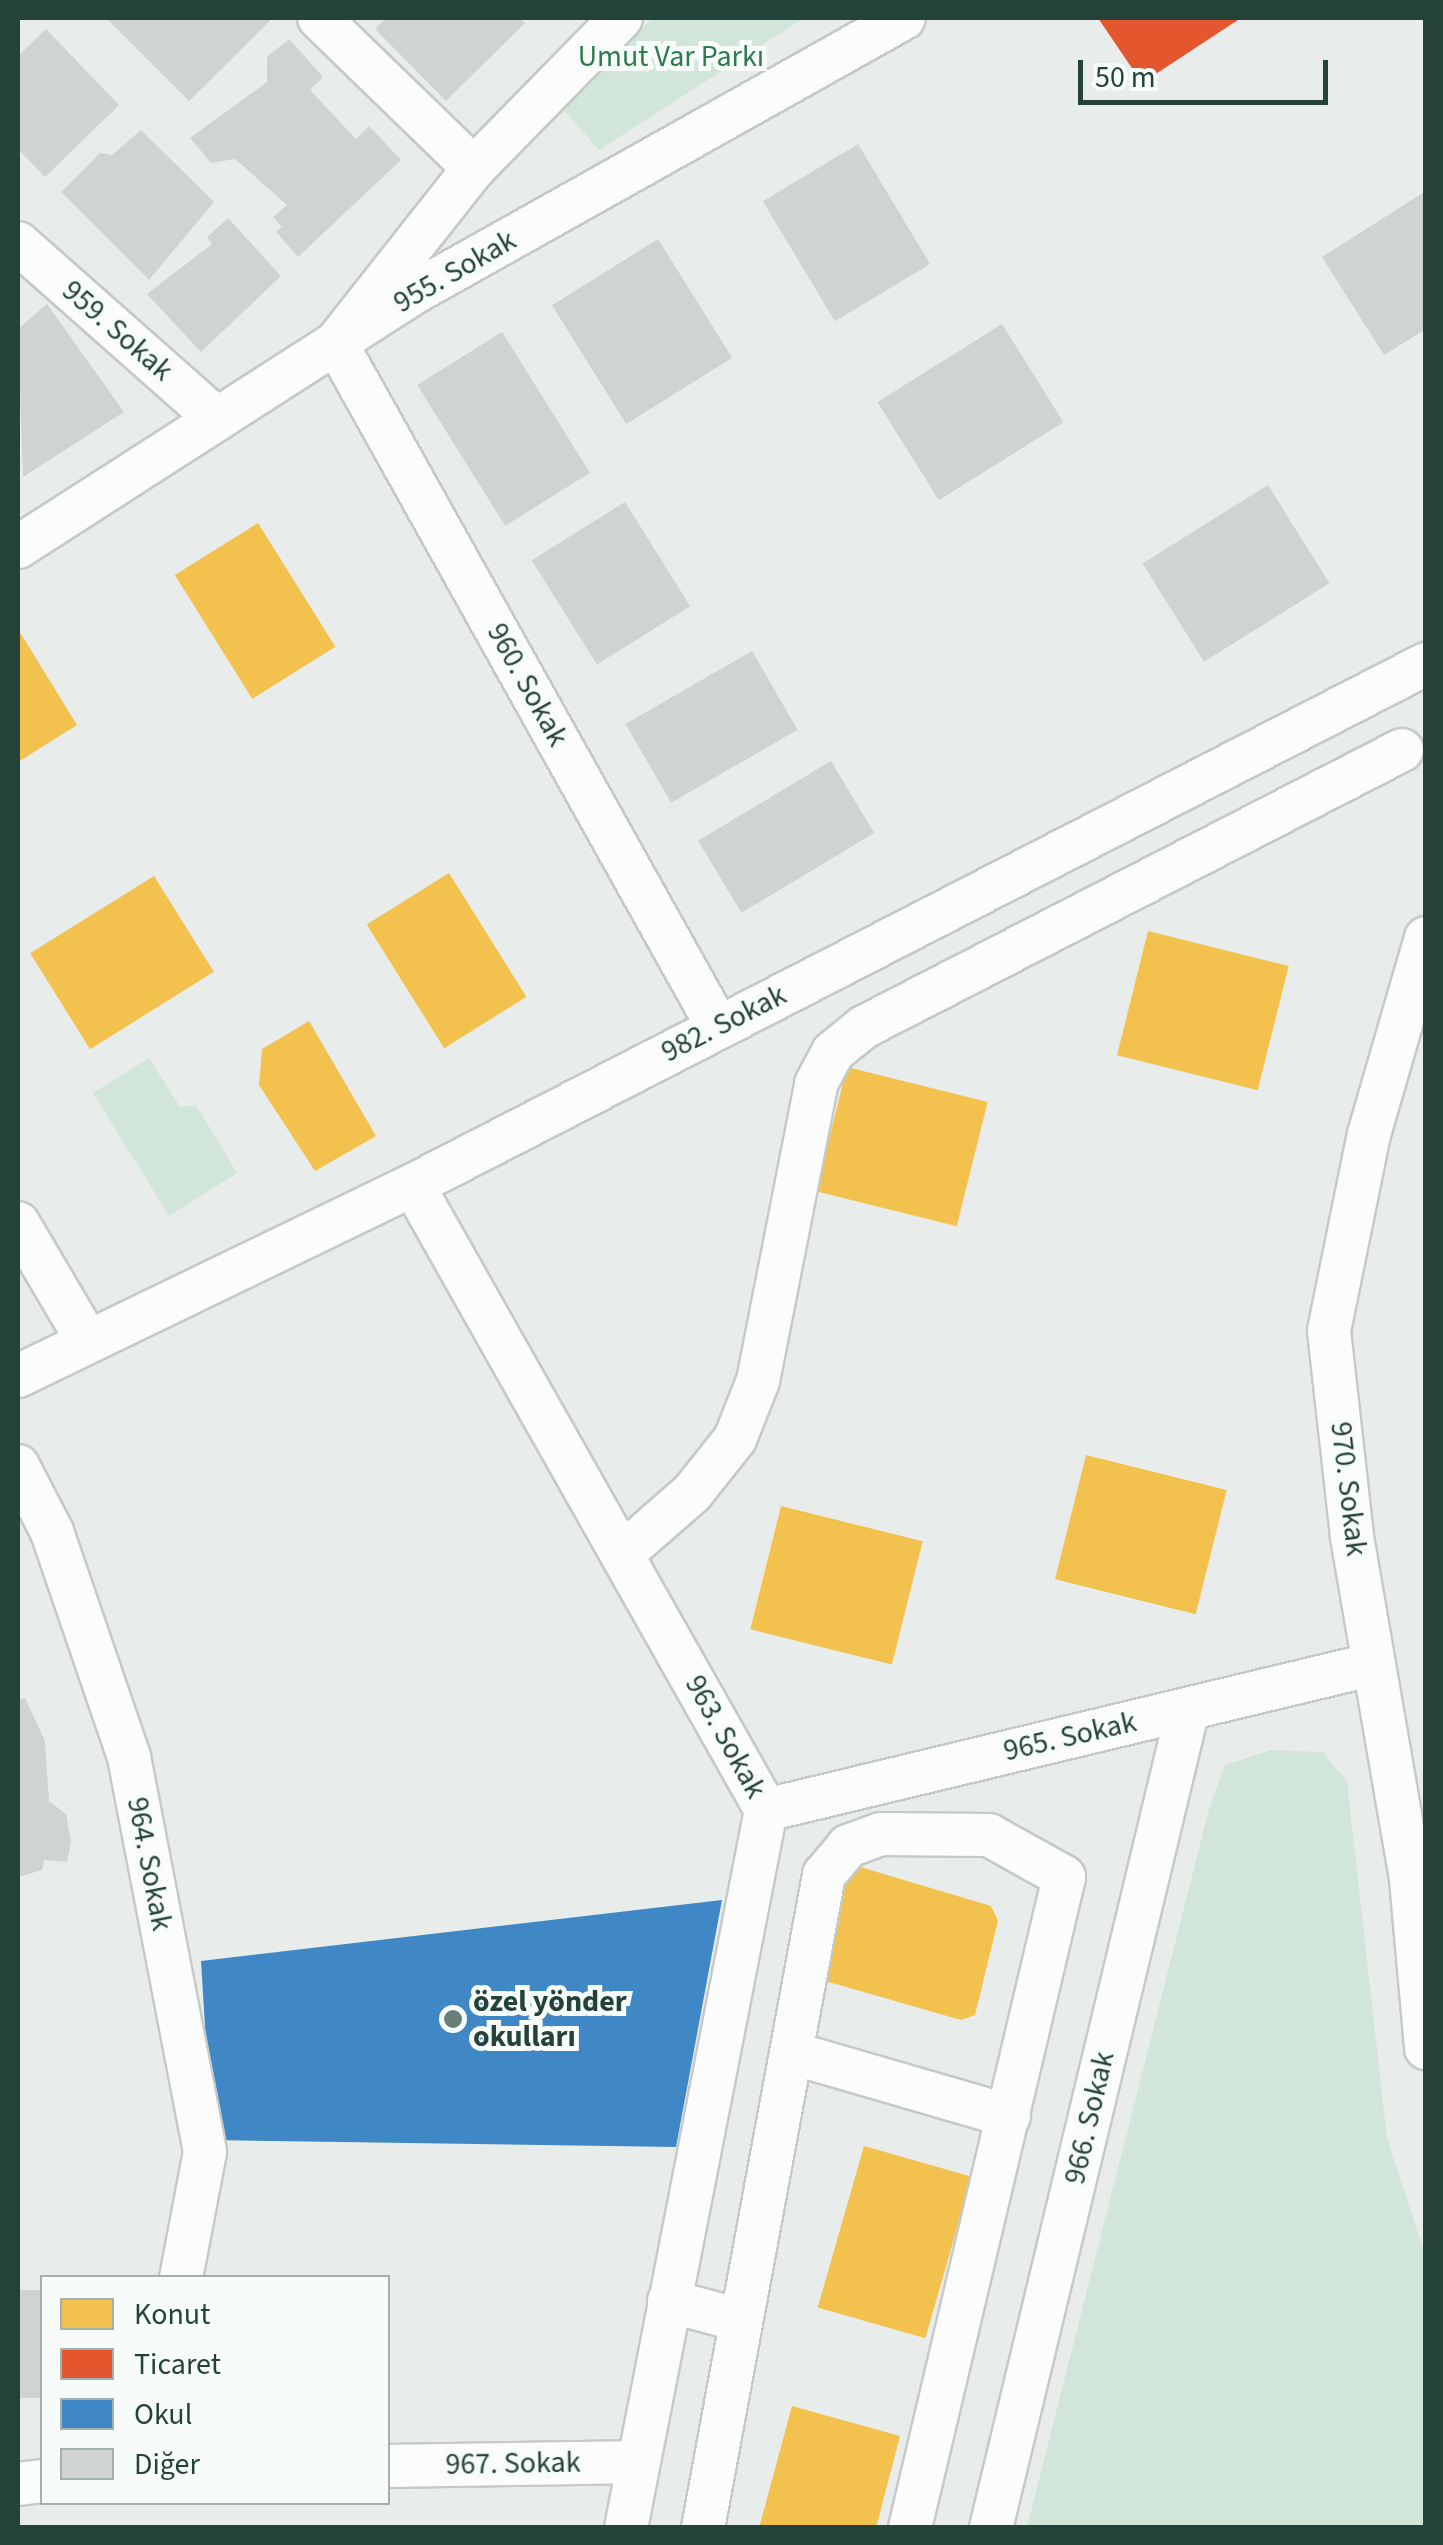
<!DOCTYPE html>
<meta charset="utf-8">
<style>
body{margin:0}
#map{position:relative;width:1443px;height:2545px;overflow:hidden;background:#e8edeb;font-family:"Source Sans 3",sans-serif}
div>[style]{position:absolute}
.green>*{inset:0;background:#d1e6d8}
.homes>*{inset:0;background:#f2c14e;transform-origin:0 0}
.shops>*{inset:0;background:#e4572e}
.schools>*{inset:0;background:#3f88c5}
.building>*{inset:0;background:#cfd4d2;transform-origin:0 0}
.roads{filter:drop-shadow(2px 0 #c5cac8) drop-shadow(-2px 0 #c5cac8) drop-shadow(0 2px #c5cac8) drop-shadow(0 -2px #c5cac8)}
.minor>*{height:42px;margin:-21px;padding:0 21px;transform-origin:21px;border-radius:21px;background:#fcfcfc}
.dots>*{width:28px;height:28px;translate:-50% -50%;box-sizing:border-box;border:5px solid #f7fbf9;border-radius:50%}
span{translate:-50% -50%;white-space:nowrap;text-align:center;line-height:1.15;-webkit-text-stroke:10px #f7fbf9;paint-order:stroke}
.park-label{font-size:30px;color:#2d7a4b}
.street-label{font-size:30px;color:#24423a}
.poi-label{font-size:30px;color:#24423a;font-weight:700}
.left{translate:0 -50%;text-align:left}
.frame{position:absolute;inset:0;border:20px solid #24423a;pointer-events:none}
.legend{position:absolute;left:40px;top:2275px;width:350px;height:230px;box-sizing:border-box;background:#f7fbf9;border:2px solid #a3b1ad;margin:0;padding:12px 18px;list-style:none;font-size:30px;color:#24423a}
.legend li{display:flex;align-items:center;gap:20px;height:50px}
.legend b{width:50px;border:2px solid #a3b1ad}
.scale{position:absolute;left:1078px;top:60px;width:250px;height:45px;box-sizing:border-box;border:5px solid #24423a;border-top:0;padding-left:12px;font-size:30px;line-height:35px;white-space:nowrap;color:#24423a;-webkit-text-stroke:8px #f7fbf9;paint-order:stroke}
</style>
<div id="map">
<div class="green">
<div style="clip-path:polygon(653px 18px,804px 18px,599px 150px,560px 106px)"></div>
<div style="clip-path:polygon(149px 1058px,180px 1107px,196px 1105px,237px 1173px,169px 1216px,93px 1093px)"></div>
<div style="clip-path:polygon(1271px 1750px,1323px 1752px,1347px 1782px,1387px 2138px,1425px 2254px,1425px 2527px,1027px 2527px,1209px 1809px,1225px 1765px)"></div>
</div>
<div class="homes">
<div style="left:258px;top:523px;width:146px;height:98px;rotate:58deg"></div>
<div style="clip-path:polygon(18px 629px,77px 725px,18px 762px)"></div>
<div style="left:449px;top:873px;width:146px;height:97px;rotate:58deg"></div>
<div style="left:154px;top:876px;width:113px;height:146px;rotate:58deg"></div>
<div style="left:1148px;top:931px;width:145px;height:128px;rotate:14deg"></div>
<div style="clip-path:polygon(309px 1021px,376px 1136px,315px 1171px,259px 1085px,262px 1049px)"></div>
<div style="left:847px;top:1067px;width:145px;height:128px;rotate:14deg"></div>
<div style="left:1086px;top:1455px;width:145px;height:128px;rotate:14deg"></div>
<div style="left:781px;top:1506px;width:146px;height:127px;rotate:14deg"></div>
<div style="clip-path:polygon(847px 1863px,991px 1906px,998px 1921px,975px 2015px,961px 2020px,815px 1978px)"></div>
<div style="left:864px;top:2146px;width:112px;height:168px;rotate:16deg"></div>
<div style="clip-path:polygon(792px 2406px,900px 2436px,876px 2528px,759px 2528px)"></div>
</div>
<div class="shops">
<div style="clip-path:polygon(1098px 18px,1241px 18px,1142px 83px)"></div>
</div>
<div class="schools">
<div style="clip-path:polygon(722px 1900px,676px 2147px,212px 2140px,201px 1961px)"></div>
</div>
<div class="building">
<div style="clip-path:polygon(106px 18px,266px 18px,270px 21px,189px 101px)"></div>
<div style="clip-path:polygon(386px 18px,520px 18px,525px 23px,446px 101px,375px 29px)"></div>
<div style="clip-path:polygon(46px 29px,119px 105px,45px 177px,18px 149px,18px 56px)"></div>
<div style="clip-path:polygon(289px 39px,323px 77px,310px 90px,356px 139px,369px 126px,401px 160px,298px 257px,276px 232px,282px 227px,273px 217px,287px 205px,235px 159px,211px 163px,190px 138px,267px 82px,267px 57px)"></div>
<div style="clip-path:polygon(141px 130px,214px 202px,149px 280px,61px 192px,100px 153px,112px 155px)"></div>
<div style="left:858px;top:144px;width:140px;height:111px;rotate:59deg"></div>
<div style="clip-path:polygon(1426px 191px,1426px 329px,1384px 355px,1322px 257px)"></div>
<div style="clip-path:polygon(228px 218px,281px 276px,201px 352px,147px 294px,212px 244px,207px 237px)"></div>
<div style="left:658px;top:239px;width:140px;height:125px;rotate:58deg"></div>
<div style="clip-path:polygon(47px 304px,124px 412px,23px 477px,18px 329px)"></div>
<div style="left:1002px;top:324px;width:116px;height:147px;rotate:58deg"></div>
<div style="left:502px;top:332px;width:166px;height:100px;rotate:58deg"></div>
<div style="left:1268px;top:485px;width:116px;height:148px;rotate:58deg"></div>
<div style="left:625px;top:502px;width:123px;height:110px;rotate:58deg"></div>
<div style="left:752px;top:651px;width:91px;height:146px;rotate:60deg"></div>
<div style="left:831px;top:761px;width:84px;height:155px;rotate:59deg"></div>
<div style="clip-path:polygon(25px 1698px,45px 1741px,49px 1801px,66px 1814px,71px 1842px,67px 1862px,44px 1860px,42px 1870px,18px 1877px,18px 1700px)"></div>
<div style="left:18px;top:2290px;width:24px;height:108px"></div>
</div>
<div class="roads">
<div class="minor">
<div style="left:319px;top:18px;width:216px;rotate:44.1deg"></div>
<div style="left:621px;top:18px;width:210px;rotate:134.4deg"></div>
<div style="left:474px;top:168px;width:223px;rotate:128.3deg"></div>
<div style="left:336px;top:343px;width:783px;rotate:60.82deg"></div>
<div style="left:18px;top:243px;width:266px;rotate:41.5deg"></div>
<div style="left:18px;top:547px;width:474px;rotate:-32.7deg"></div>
<div style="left:417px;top:291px;width:558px;rotate:-29.27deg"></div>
<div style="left:1426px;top:938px;width:204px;rotate:106.2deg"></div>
<div style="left:1369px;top:1134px;width:201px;rotate:101.5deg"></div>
<div style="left:1329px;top:1331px;width:207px;rotate:83.6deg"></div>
<div style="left:1352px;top:1537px;width:347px;rotate:80.2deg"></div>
<div style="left:1411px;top:1879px;width:170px;rotate:84.9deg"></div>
<div style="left:413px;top:1185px;width:718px;rotate:60.54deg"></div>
<div style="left:766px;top:1810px;width:732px;rotate:101.03deg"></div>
<div style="left:18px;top:1223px;width:138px;rotate:59.5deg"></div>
<div style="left:18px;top:1376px;width:439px;rotate:-25.8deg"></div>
<div style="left:413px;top:1185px;width:1139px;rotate:-27.22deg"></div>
<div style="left:18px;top:1466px;width:74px;rotate:62.7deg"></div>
<div style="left:52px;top:1532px;width:238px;rotate:71.1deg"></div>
<div style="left:129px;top:1757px;width:402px;rotate:79.1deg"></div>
<div style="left:205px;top:2152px;width:128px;rotate:100.8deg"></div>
<div style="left:622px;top:1554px;width:93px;rotate:-41.1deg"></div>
<div style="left:692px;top:1493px;width:69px;rotate:-51.5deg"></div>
<div style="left:735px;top:1439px;width:62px;rotate:-68.4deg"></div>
<div style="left:758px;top:1381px;width:303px;rotate:-78.9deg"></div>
<div style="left:816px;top:1084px;width:36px;rotate:-62deg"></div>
<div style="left:833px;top:1052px;width:40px;rotate:-39deg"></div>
<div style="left:864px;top:1027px;width:605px;rotate:-27.24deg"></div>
<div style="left:766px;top:1810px;width:625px;rotate:-13.5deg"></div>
<div style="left:792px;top:2053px;width:226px;rotate:16.2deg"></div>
<div style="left:669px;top:2301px;width:73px;rotate:15deg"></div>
<div style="left:388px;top:2466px;width:250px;rotate:-0.9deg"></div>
<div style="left:18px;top:2484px;width:24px;rotate:-7deg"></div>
<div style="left:703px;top:2528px;width:664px;rotate:-79.5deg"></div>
<div style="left:824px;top:1875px;width:38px;rotate:-50deg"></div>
<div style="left:848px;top:1846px;width:35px;rotate:-20deg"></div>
<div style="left:881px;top:1834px;width:108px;rotate:0.5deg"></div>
<div style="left:989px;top:1835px;width:86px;rotate:29.2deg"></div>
<div style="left:1064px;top:1877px;width:669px;rotate:103.31deg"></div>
<div style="left:991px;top:2528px;width:842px;rotate:-76.48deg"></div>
</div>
</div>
<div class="dots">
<div style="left:453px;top:2019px;background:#697e78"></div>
</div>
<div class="park-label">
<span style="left:671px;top:57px">Umut Var Parkı</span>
</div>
<div class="street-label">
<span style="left:455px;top:272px;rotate:-30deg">955. Sokak</span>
<span style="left:117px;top:331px;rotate:41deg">959. Sokak</span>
<span style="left:527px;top:685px;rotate:61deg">960. Sokak</span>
<span style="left:724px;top:1024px;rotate:-27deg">982. Sokak</span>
<span style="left:1348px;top:1489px;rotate:83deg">970. Sokak</span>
<span style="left:725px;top:1737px;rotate:61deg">963. Sokak</span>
<span style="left:1070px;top:1737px;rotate:-13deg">965. Sokak</span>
<span style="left:149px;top:1864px;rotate:79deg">964. Sokak</span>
<span style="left:1090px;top:2118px;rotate:-77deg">966. Sokak</span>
<span style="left:513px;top:2464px;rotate:-1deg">967. Sokak</span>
</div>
<div class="poi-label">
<span class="left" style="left:473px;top:2019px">özel yönder<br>okulları</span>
</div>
<div class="frame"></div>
<ul class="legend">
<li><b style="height:28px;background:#f2c14e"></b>Konut</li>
<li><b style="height:28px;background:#e4572e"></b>Ticaret</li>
<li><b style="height:28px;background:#3f88c5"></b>Okul</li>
<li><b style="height:28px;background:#cfd4d2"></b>Diğer</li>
</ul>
<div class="scale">50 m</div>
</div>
